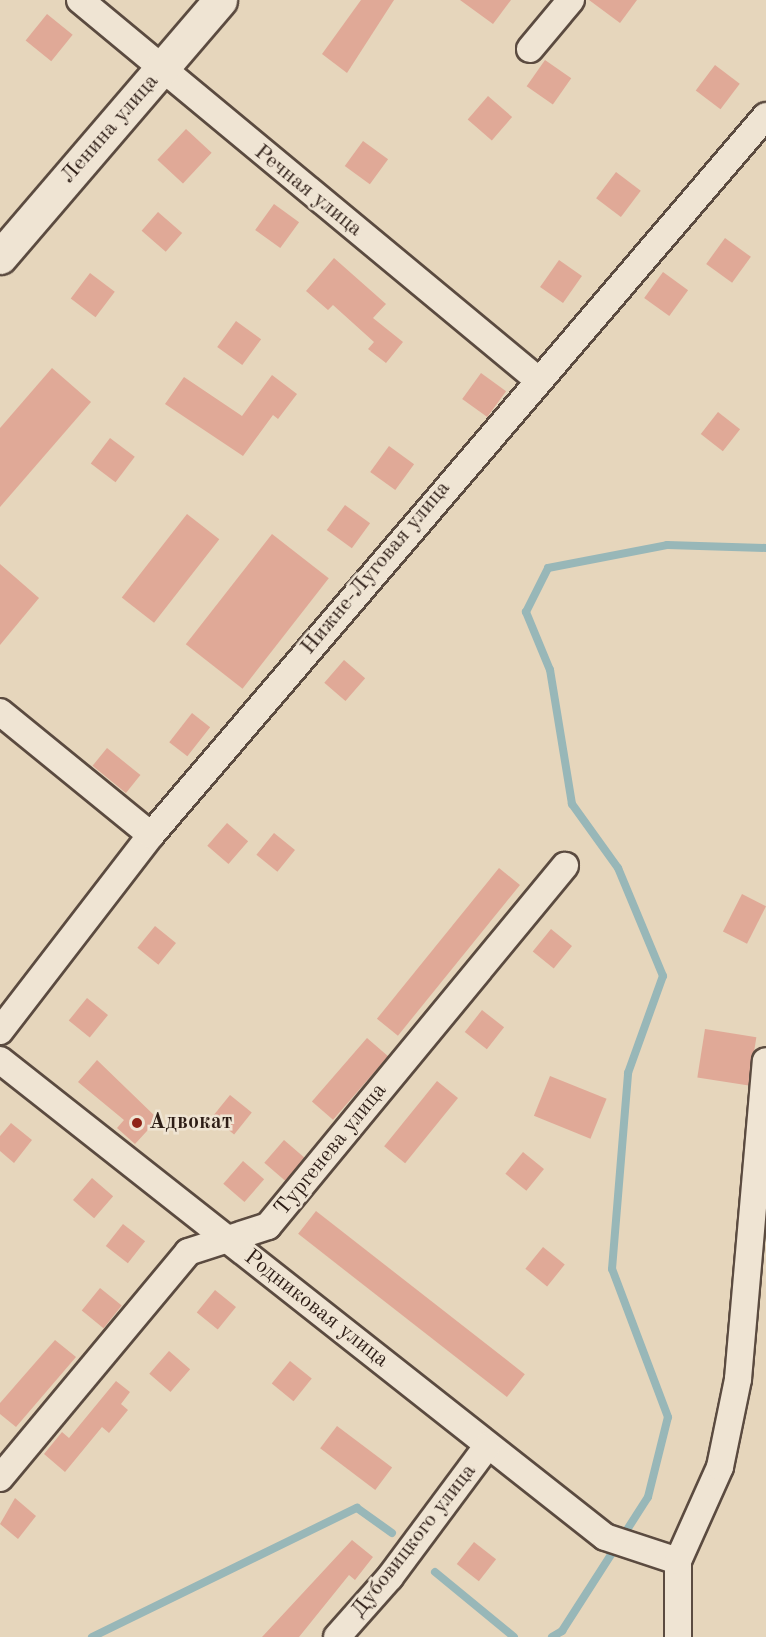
<!DOCTYPE html>
<meta charset="utf-8">
<style>
body{margin:0}
#map{position:relative;width:766px;height:1637px;overflow:hidden;background:#e6d6bc;font-family:"Old Standard TT",serif}
div>[style]{position:absolute}
.stream>*{height:8px;margin:-4px;padding:0 4px;transform-origin:4px;border-radius:4px;background:#98b7b8}
.building>*{inset:0;background:#e0a997;transform-origin:0 0}
.roads{filter:drop-shadow(2px 0 #5b4b40) drop-shadow(-2px 0 #5b4b40) drop-shadow(0 2px #5b4b40) drop-shadow(0 -2px #5b4b40)}
.minor>*{height:26px;margin:-13px;padding:0 13px;transform-origin:13px;border-radius:13px;background:#efe4d3}
.secondary>*{height:33px;margin:-16.5px;padding:0 16.5px;transform-origin:16.5px;border-radius:16.5px;background:#efe4d3}
.dots>*{width:16px;height:16px;translate:-50% -50%;box-sizing:border-box;border:3px solid #efe4d3;border-radius:50%}
span{translate:-50% -50%;white-space:nowrap;text-align:center;line-height:1.15;-webkit-text-stroke:5px #efe4d3;paint-order:stroke}
.street-label{font-size:22px;color:#2d1d16}
.poi-label{font-size:22px;color:#2d1d16;font-weight:700}
.left{translate:0 -50%;text-align:left}
</style>
<div id="map">
<div class="stream">
<div style="left:435px;top:1572px;width:102px;rotate:39.4deg"></div>
<div style="left:92px;top:1637px;width:295px;rotate:-26deg"></div>
<div style="left:357px;top:1508px;width:43px;rotate:35.5deg"></div>
<div style="left:552px;top:1637px;width:12px;rotate:-31deg"></div>
<div style="left:562px;top:1631px;width:159px;rotate:-57.3deg"></div>
<div style="left:648px;top:1497px;width:82px;rotate:-76deg"></div>
<div style="left:668px;top:1417px;width:158px;rotate:-110.7deg"></div>
<div style="left:612px;top:1269px;width:197px;rotate:-85.3deg"></div>
<div style="left:628px;top:1073px;width:103px;rotate:-70.2deg"></div>
<div style="left:663px;top:976px;width:117px;rotate:-112.6deg"></div>
<div style="left:618px;top:868px;width:79px;rotate:-125.7deg"></div>
<div style="left:572px;top:804px;width:136px;rotate:-99.3deg"></div>
<div style="left:550px;top:670px;width:63px;rotate:-112.5deg"></div>
<div style="left:526px;top:612px;width:49px;rotate:-63.4deg"></div>
<div style="left:548px;top:568px;width:121px;rotate:-10.9deg"></div>
<div style="left:667px;top:545px;width:99px;rotate:1.7deg"></div>
</div>
<div class="building">
<div style="clip-path:polygon(361px 0,394px 0,347px 73px,322px 54px)"></div>
<div style="clip-path:polygon(460px 0,511px 0,493px 24px)"></div>
<div style="clip-path:polygon(589px 0,637px 0,620px 23px)"></div>
<div style="left:47px;top:14px;width:33px;height:34px;rotate:39deg"></div>
<div style="left:545px;top:60px;width:32px;height:32px;rotate:35deg"></div>
<div style="left:715px;top:65px;width:31px;height:32px;rotate:37deg"></div>
<div style="left:488px;top:96px;width:32px;height:31px;rotate:41deg"></div>
<div style="left:186px;top:129px;width:35px;height:42px;rotate:43deg"></div>
<div style="left:363px;top:141px;width:31px;height:31px;rotate:36deg"></div>
<div style="left:616px;top:172px;width:31px;height:33px;rotate:37deg"></div>
<div style="left:274px;top:204px;width:31px;height:32px;rotate:36deg"></div>
<div style="left:158px;top:212px;width:32px;height:25px;rotate:41deg"></div>
<div style="left:725px;top:238px;width:32px;height:32px;rotate:36deg"></div>
<div style="clip-path:polygon(334px 258px,386px 304px,373px 318px,403px 342px,386px 363px,368px 349px,374px 342px,333px 305px,328px 310px,306px 291px)"></div>
<div style="left:559px;top:260px;width:28px;height:33px;rotate:35deg"></div>
<div style="left:663px;top:272px;width:31px;height:32px;rotate:36deg"></div>
<div style="left:90px;top:273px;width:31px;height:32px;rotate:37deg"></div>
<div style="left:236px;top:321px;width:31px;height:32px;rotate:36deg"></div>
<div style="clip-path:polygon(52px 368px,91px 402px,0 507px,0 428px)"></div>
<div style="left:481px;top:373px;width:31px;height:32px;rotate:36deg"></div>
<div style="clip-path:polygon(272px 375px,297px 394px,278px 419px,273px 415px,243px 456px,165px 404px,184px 377px,242px 416px)"></div>
<div style="left:718px;top:412px;width:28px;height:28px;rotate:38deg"></div>
<div style="left:110px;top:438px;width:31px;height:32px;rotate:37deg"></div>
<div style="left:389px;top:446px;width:31px;height:32px;rotate:36deg"></div>
<div style="left:345px;top:505px;width:31px;height:31px;rotate:36deg"></div>
<div style="left:187px;top:514px;width:41px;height:106px;rotate:38deg"></div>
<div style="left:272px;top:534px;width:72px;height:140px;rotate:38deg"></div>
<div style="clip-path:polygon(0 564px,39px 598px,0 645px)"></div>
<div style="left:344px;top:660px;width:28px;height:30px;rotate:41deg"></div>
<div style="left:192px;top:713px;width:23px;height:37px;rotate:38deg"></div>
<div style="left:107px;top:748px;width:43px;height:23px;rotate:39deg"></div>
<div style="left:227px;top:823px;width:28px;height:30px;rotate:41deg"></div>
<div style="left:274px;top:833px;width:27px;height:28px;rotate:39deg"></div>
<div style="left:499px;top:868px;width:27px;height:194px;rotate:39deg"></div>
<div style="left:742px;top:894px;width:27px;height:42px;rotate:27deg"></div>
<div style="left:155px;top:926px;width:27px;height:28px;rotate:39deg"></div>
<div style="left:551px;top:929px;width:27px;height:29px;rotate:39deg"></div>
<div style="left:87px;top:998px;width:27px;height:29px;rotate:39deg"></div>
<div style="left:482px;top:1010px;width:28px;height:28px;rotate:38deg"></div>
<div style="left:705px;top:1029px;width:52px;height:49px;rotate:9deg"></div>
<div style="left:367px;top:1038px;width:28px;height:84px;rotate:41deg"></div>
<div style="clip-path:polygon(97px 1060px,158px 1119px,135px 1144px,117px 1128px,124px 1120px,78px 1082px)"></div>
<div style="left:550px;top:1076px;width:61px;height:43px;rotate:22deg"></div>
<div style="left:437px;top:1081px;width:27px;height:84px;rotate:39deg"></div>
<div style="left:230px;top:1095px;width:28px;height:28px;rotate:39deg"></div>
<div style="clip-path:polygon(11px 1123px,32px 1140px,14px 1163px,0 1151px,0 1136px)"></div>
<div style="left:284px;top:1140px;width:28px;height:30px;rotate:41deg"></div>
<div style="left:523px;top:1152px;width:27px;height:28px;rotate:39deg"></div>
<div style="left:243px;top:1161px;width:28px;height:30px;rotate:41deg"></div>
<div style="left:92px;top:1178px;width:28px;height:29px;rotate:41deg"></div>
<div style="left:316px;top:1211px;width:265px;height:29px;rotate:38deg"></div>
<div style="left:123px;top:1224px;width:28px;height:28px;rotate:38deg"></div>
<div style="left:543px;top:1247px;width:28px;height:28px;rotate:39deg"></div>
<div style="left:100px;top:1288px;width:28px;height:29px;rotate:39deg"></div>
<div style="left:215px;top:1290px;width:27px;height:29px;rotate:39deg"></div>
<div style="clip-path:polygon(55px 1340px,76px 1357px,16px 1427px,0 1414px,0 1403px)"></div>
<div style="left:169px;top:1351px;width:28px;height:30px;rotate:41deg"></div>
<div style="left:290px;top:1361px;width:28px;height:29px;rotate:39deg"></div>
<div style="clip-path:polygon(116px 1381px,130px 1392px,121px 1404px,128px 1410px,109px 1433px,102px 1427px,65px 1472px,44px 1454px,62px 1432px,69px 1438px)"></div>
<div style="left:337px;top:1426px;width:69px;height:28px;rotate:37deg"></div>
<div style="clip-path:polygon(15px 1498px,36px 1516px,18px 1539px,0 1524px)"></div>
<div style="clip-path:polygon(352px 1540px,373px 1557px,355px 1580px,349px 1575px,299px 1637px,262px 1637px)"></div>
<div style="left:474px;top:1542px;width:28px;height:28px;rotate:38deg"></div>
</div>
<div class="roads">
<div class="minor">
<div style="left:80px;top:0;width:594px;rotate:39.67deg"></div>
<div style="left:530px;top:49px;width:64px;rotate:-50.1deg"></div>
<div style="left:0;top:712px;width:195px;rotate:39.2deg"></div>
<div style="left:0;top:1031px;width:247px;rotate:-52.4deg"></div>
<div style="left:151px;top:835px;width:946px;rotate:-49.46deg"></div>
<div style="left:0;top:1060px;width:770px;rotate:38.25deg"></div>
<div style="left:605px;top:1537px;width:77px;rotate:18.2deg"></div>
<div style="left:0;top:1478px;width:294px;rotate:-50.2deg"></div>
<div style="left:188px;top:1252px;width:84px;rotate:-18deg"></div>
<div style="left:268px;top:1226px;width:467px;rotate:-50.5deg"></div>
<div style="left:337px;top:1637px;width:80px;rotate:-48.5deg"></div>
<div style="left:390px;top:1577px;width:164px;rotate:-53.4deg"></div>
<div style="left:678px;top:1637px;width:76px;rotate:-90deg"></div>
<div style="left:678px;top:1561px;width:103px;rotate:-65.9deg"></div>
<div style="left:720px;top:1467px;width:90px;rotate:-78.4deg"></div>
<div style="left:738px;top:1379px;width:319px;rotate:-85deg"></div>
</div>
<div class="secondary">
<div style="left:0;top:257px;width:338px;rotate:-49.4deg"></div>
</div>
</div>
<div class="dots">
<div style="left:137px;top:1123px;background:#8f2418"></div>
</div>
<div class="street-label">
<span style="left:110px;top:129px;rotate:-49deg">Ленина улица</span>
<span style="left:308px;top:191px;rotate:39deg">Речная улица</span>
<span style="left:376px;top:568px;rotate:-50deg">Нижне-Луговая улица</span>
<span style="left:331px;top:1150px;rotate:-51deg">Тургенева улица</span>
<span style="left:316px;top:1309px;rotate:38deg">Родниковая улица</span>
<span style="left:414px;top:1541px;rotate:-52deg">Дубовицкого улица</span>
</div>
<div class="poi-label">
<span class="left" style="left:149px;top:1123px">Адвокат</span>
</div>
</div>
